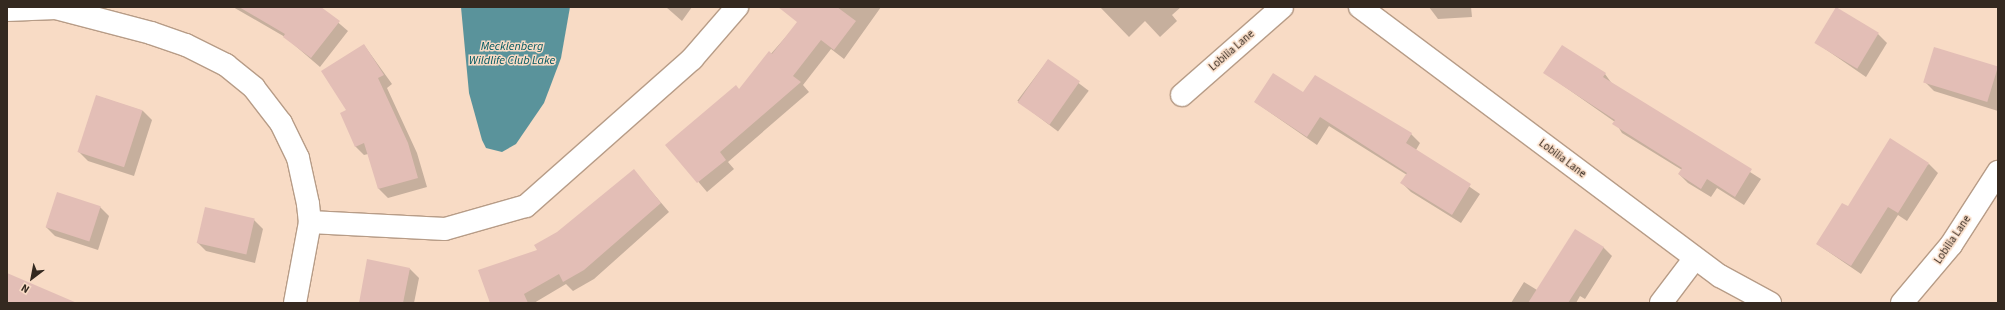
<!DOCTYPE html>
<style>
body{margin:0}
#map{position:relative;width:2005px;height:310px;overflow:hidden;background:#f8dbc5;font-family:"Source Sans 3",sans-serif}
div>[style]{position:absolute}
.water>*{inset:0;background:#5a939b}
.shadow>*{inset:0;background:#0003;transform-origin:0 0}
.building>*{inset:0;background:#e3beb6;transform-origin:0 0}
.roads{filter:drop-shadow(1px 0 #b79c87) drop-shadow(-1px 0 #b79c87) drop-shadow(0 1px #b79c87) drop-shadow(0 -1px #b79c87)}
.street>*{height:22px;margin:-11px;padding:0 11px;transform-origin:11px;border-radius:11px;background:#fff}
span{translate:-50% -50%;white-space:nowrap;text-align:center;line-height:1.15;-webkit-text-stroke:3px #f8dbc5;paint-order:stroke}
.street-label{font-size:11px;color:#342920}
.water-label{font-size:12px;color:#005861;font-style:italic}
.frame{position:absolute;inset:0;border:8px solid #342920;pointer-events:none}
.north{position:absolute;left:12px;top:258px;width:40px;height:40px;-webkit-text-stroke:3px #f8dbc5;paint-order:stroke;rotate:212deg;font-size:11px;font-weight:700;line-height:16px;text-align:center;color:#342920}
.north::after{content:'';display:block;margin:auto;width:14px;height:18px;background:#342920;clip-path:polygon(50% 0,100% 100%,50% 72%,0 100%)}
</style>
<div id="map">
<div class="water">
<div style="clip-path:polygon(461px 7px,570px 7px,561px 58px,544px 103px,516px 144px,502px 152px,486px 148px,482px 140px,469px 93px)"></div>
</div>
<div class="shadow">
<div style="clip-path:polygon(233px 7px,320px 7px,348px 31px,320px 67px,285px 37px)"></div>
<div style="clip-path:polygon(666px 7px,692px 7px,682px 21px)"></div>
<div style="clip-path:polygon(802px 7px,881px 7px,844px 59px,831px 49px,803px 85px,809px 92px,728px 162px,734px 169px,707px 192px,667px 145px,739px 90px,798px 23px)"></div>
<div style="clip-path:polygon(1100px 7px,1181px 7px,1172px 15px,1177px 21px,1160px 37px,1145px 21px,1129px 37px)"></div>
<div style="clip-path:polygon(1429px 7px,1471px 7px,1472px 17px,1438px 19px)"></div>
<div style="clip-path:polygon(1878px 34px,1887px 43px,1866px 77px,1815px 42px)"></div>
<div style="clip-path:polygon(364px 45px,392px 84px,387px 88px,417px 153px,427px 187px,388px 198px,379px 189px,368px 154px,364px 155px,355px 146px,347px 111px)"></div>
<div style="clip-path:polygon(1935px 48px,1998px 68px,1998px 111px,1934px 91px,1925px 82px)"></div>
<div style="left:1048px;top:60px;width:51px;height:51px;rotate:37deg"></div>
<div style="clip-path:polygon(1545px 73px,1605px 74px,1613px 85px,1761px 179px,1744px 205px,1717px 188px,1711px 197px,1688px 183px,1679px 174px,1682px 170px,1622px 133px,1615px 122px)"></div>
<div style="clip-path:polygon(97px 96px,143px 111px,152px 120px,134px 176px,88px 161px,79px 152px)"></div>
<div style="clip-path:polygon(1255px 102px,1411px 134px,1420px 143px,1416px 150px,1480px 194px,1461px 223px,1411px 192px,1402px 183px,1407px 175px,1329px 126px,1317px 145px)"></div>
<div style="clip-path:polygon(1929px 164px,1938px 173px,1907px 221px,1898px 215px,1861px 274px,1817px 244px,1848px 207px)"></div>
<div style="clip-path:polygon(634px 171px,669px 212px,594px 279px,573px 291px,566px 284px,534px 303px,491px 303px,539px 250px)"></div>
<div style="clip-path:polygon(100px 207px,109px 216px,98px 250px,55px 236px,46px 227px)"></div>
<div style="clip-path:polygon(254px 220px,263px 229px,255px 263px,206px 251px,197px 242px)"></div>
<div style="clip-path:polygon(1603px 247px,1612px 256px,1585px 299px,1580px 296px,1576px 303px,1511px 303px,1524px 282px,1537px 290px)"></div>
<div style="clip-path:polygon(410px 269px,419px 278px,414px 303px,360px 303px)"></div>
</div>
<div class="building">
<div style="clip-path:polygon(239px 7px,321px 7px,340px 21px,311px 58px,283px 37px,285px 34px)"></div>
<div style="clip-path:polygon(778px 7px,837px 7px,856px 21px,834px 50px,821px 40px,793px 76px,801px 82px,720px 152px,726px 160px,697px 183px,665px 145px,736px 85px,739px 89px,769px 51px,772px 54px,797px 22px)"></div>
<div style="left:1836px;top:7px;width:50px;height:42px;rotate:31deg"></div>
<div style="clip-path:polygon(364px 44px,384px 75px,378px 78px,408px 143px,418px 178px,378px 189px,364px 143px,355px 147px,340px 113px,346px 110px,321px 71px)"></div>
<div style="clip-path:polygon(1562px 45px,1606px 73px,1603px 77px,1752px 169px,1735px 197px,1707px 179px,1701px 189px,1678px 174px,1682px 168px,1612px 124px,1615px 120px,1543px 73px)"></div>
<div style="left:1934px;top:47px;width:67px;height:37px;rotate:17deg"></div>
<div style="left:1048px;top:59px;width:39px;height:53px;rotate:35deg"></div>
<div style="clip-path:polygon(1273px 73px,1303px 92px,1315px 75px,1412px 133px,1406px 143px,1471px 184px,1452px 215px,1400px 183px,1407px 173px,1320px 117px,1307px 137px,1254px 102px)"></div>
<div style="left:96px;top:95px;width:49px;height:60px;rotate:18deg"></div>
<div style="clip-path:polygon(1890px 138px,1929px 163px,1898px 213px,1888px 207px,1851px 266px,1816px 244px,1842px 203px,1848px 206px)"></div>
<div style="clip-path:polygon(634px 169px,661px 203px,584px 270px,563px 282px,559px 274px,524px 294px,528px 303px,490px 303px,478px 270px,537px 250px,534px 245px,557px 232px)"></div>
<div style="left:57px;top:192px;width:46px;height:37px;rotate:18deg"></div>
<div style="left:205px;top:207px;width:51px;height:37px;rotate:13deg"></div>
<div style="clip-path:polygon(1575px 229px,1604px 247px,1568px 303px,1528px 303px)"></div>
<div style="clip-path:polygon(367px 259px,410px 268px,403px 303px,359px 303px)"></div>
<div style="clip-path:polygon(7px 273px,77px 303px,7px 303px)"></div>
</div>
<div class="roads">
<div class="street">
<div style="left:1360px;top:7px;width:449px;rotate:36.8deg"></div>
<div style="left:1720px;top:276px;width:57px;rotate:28.4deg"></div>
<div style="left:7px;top:10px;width:49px;rotate:-2.3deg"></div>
<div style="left:56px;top:8px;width:98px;rotate:14.7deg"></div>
<div style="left:151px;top:33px;width:37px;rotate:19deg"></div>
<div style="left:186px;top:45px;width:45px;rotate:26.6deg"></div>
<div style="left:226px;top:65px;width:36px;rotate:39deg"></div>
<div style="left:254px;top:88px;width:44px;rotate:52.4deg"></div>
<div style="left:281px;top:123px;width:39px;rotate:64deg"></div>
<div style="left:298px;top:158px;width:47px;rotate:77.7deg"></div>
<div style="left:308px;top:204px;width:18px;rotate:84deg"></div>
<div style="left:310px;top:222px;width:82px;rotate:100.5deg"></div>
<div style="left:1182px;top:95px;width:133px;rotate:-41.3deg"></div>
<div style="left:310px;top:222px;width:135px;rotate:3deg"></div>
<div style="left:445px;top:229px;width:84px;rotate:-15.9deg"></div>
<div style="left:526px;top:206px;width:222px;rotate:-41.5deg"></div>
<div style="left:692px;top:59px;width:69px;rotate:-49.1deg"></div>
<div style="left:1661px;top:303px;width:56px;rotate:-52.9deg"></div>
<div style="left:1902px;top:303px;width:76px;rotate:-49.8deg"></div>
<div style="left:1951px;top:245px;width:87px;rotate:-57.2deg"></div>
</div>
</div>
<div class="street-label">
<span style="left:1232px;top:51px;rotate:-41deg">Lobilia Lane</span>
<span style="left:1562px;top:159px;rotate:37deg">Lobilia Lane</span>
<span style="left:1953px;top:240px;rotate:-56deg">Lobilia Lane</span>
</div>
<div class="water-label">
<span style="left:512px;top:54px">Mecklenberg<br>Wildlife Club Lake</span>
</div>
<div class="frame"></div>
<div class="north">N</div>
</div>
